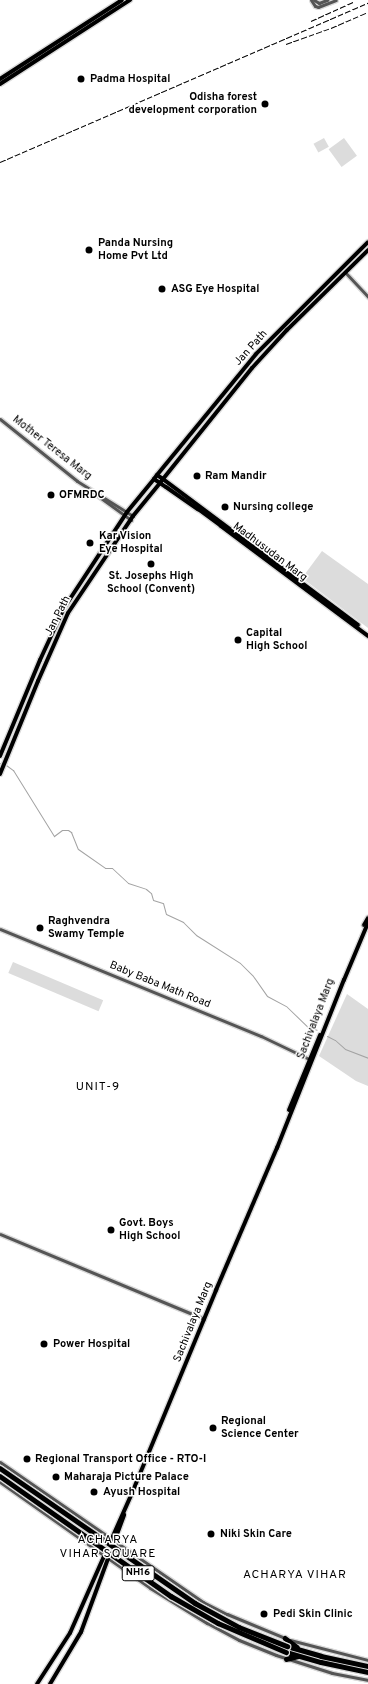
<!DOCTYPE html>
<style>
body{margin:0}
#map{position:relative;width:368px;height:1684px;overflow:hidden;background:#fff;font-family:Overpass,sans-serif}
div>[style]{position:absolute}
.green>*{inset:0;background:#dcdcdc;transform-origin:0 0}
.stream>*{height:1px;margin:-0.5px;padding:0 0.5px;transform-origin:0.5px;border-radius:0.5px;background:#a3a3a3}
.roads{filter:drop-shadow(1px 0 #dbdbdb) drop-shadow(-1px 0 #dbdbdb) drop-shadow(0 1px #dbdbdb) drop-shadow(0 -1px #dbdbdb)}
.minor>*{height:3px;margin:-1.5px;padding:0 1.5px;transform-origin:1.5px;border-radius:1.5px;background:#555}
.major>*{height:4px;margin:-2px;padding:0 2px;transform-origin:2px;border-radius:2px;background:#000}
.highway>*{height:4.5px;margin:-2.25px;padding:0 2.25px;transform-origin:2.25px;border-radius:2.25px;background:#000}
.rail>*{height:1px;margin-top:-0.5px;transform-origin:0;background:repeating-linear-gradient(90deg,#000 0 6px,transparent 0 8px)}
.bridges{filter:drop-shadow(1px 0 #dbdbdb) drop-shadow(-1px 0 #dbdbdb) drop-shadow(0 1px #dbdbdb) drop-shadow(0 -1px #dbdbdb)}
.highway-bridge>*{height:4.5px;margin:-2.25px;padding:0 2.25px;transform-origin:2.25px;border-radius:2.25px;background:#000}
.dots>*{width:11px;height:11px;translate:-50% -50%;box-sizing:border-box;border:2px solid #fff;border-radius:50%}
span{translate:-50% -50%;white-space:nowrap;text-align:center;line-height:1.15;-webkit-text-stroke:3px #fff;paint-order:stroke}
.shield-label span{padding:1px 3px;background:#fff;border:1px solid;border-radius:3px;-webkit-text-stroke-width:0}
.shield-label{font-size:10px;color:#000;font-weight:700}
.poi-label{font-size:11px;color:#000;font-weight:700}
.left{translate:0 -50%;text-align:left}
.right{translate:-100% -50%;text-align:right}
.street-label{font-size:11px;color:#000}
.neighbourhood-label{font-size:12px;color:#000;letter-spacing:1px}
</style>
<div id="map">
<div class="green">
<div style="left:324px;top:138px;width:10px;height:12px;rotate:61deg"></div>
<div style="left:344px;top:138px;width:22px;height:19px;rotate:54deg"></div>
<div style="clip-path:polygon(322px 551px,368px 584px,368px 628px,302px 578px)"></div>
<div style="left:13px;top:962px;width:98px;height:12px;rotate:23deg"></div>
<div style="clip-path:polygon(347px 994px,368px 1009px,368px 1086px,356px 1081px,319px 1056px)"></div>
</div>
<div class="stream">
<div style="left:0;top:763px;width:3px;rotate:18deg"></div>
<div style="left:6px;top:765px;width:9px;rotate:36deg"></div>
<div style="left:13px;top:770px;width:78px;rotate:58.2deg"></div>
<div style="left:54px;top:836px;width:10px;rotate:-37deg"></div>
<div style="left:62px;top:830px;width:6px"></div>
<div style="left:68px;top:830px;width:4px;rotate:34deg"></div>
<div style="left:71px;top:832px;width:18px;rotate:68deg"></div>
<div style="left:78px;top:849px;width:33px;rotate:35deg"></div>
<div style="left:105px;top:868px;width:7px"></div>
<div style="left:112px;top:868px;width:22px;rotate:43deg"></div>
<div style="left:128px;top:883px;width:19px;rotate:18deg"></div>
<div style="left:146px;top:889px;width:6px;rotate:39deg"></div>
<div style="left:151px;top:893px;width:7px;rotate:74deg"></div>
<div style="left:153px;top:900px;width:10px;rotate:17deg"></div>
<div style="left:163px;top:903px;width:11px;rotate:75deg"></div>
<div style="left:166px;top:914px;width:19px;rotate:25deg"></div>
<div style="left:183px;top:922px;width:18px;rotate:45deg"></div>
<div style="left:196px;top:935px;width:52px;rotate:32.5deg"></div>
<div style="left:240px;top:963px;width:18px;rotate:45deg"></div>
<div style="left:253px;top:976px;width:24px;rotate:55deg"></div>
<div style="left:267px;top:996px;width:21px;rotate:28deg"></div>
<div style="left:286px;top:1006px;width:30px;rotate:44deg"></div>
<div style="left:308px;top:1027px;width:9px;rotate:18deg"></div>
<div style="left:327px;top:1036px;width:9px;rotate:27deg"></div>
<div style="left:335px;top:1040px;width:13px;rotate:42deg"></div>
<div style="left:345px;top:1049px;width:25px;rotate:21deg"></div>
</div>
<div class="roads">
<div class="minor">
<div style="left:311px;top:0;width:7px;rotate:56deg"></div>
<div style="left:315px;top:6px;width:3px;rotate:18deg"></div>
<div style="left:318px;top:7px;width:19px;rotate:-21deg"></div>
<div style="left:314px;top:0;width:6px;rotate:31deg"></div>
<div style="left:319px;top:3px;width:9px;rotate:-21deg"></div>
<div style="left:345px;top:272px;width:34px;rotate:47deg"></div>
<div style="left:0;top:419px;width:99px;rotate:38.8deg"></div>
<div style="left:77px;top:481px;width:66px;rotate:32deg"></div>
<div style="left:94px;top:493px;width:46px;rotate:36.1deg"></div>
<div style="left:0;top:929px;width:282px;rotate:22.3deg"></div>
<div style="left:261px;top:1036px;width:55px;rotate:25.6deg"></div>
<div style="left:0;top:1234px;width:221px;rotate:22.6deg"></div>
<div style="left:0;top:1462px;width:247px;rotate:34.6deg"></div>
<div style="left:203px;top:1602px;width:27px;rotate:27deg"></div>
<div style="left:227px;top:1614px;width:63px;rotate:22.5deg"></div>
<div style="left:0;top:1482px;width:184px;rotate:35.2deg"></div>
<div style="left:150px;top:1588px;width:67px;rotate:31.6deg"></div>
<div style="left:207px;top:1623px;width:36px;rotate:28deg"></div>
<div style="left:239px;top:1640px;width:40px;rotate:22deg"></div>
<div style="left:276px;top:1655px;width:59px;rotate:17.8deg"></div>
<div style="left:332px;top:1673px;width:37px;rotate:11deg"></div>
<div style="left:98px;top:1551px;width:15px;rotate:-74deg"></div>
<div style="left:290px;top:1640px;width:81px;rotate:14.4deg"></div>
</div>
<div class="major">
<div style="left:0;top:79px;width:145px;rotate:-32.9deg"></div>
<div style="left:0;top:84px;width:155px;rotate:-32.9deg"></div>
<div style="left:157px;top:475px;width:156px;rotate:-50.7deg"></div>
<div style="left:256px;top:354px;width:158px;rotate:-45deg"></div>
<div style="left:358px;top:625px;width:244px;rotate:-143.2deg"></div>
<div style="left:163px;top:479px;width:142px;rotate:-51.3deg"></div>
<div style="left:252px;top:368px;width:52px;rotate:-47.4deg"></div>
<div style="left:287px;top:330px;width:114px;rotate:-44.6deg"></div>
<div style="left:0;top:756px;width:104px;rotate:-67.4deg"></div>
<div style="left:40px;top:660px;width:57px;rotate:-65.2deg"></div>
<div style="left:64px;top:608px;width:115px;rotate:-56.7deg"></div>
<div style="left:127px;top:512px;width:43px;rotate:-50.7deg"></div>
<div style="left:0;top:774px;width:100px;rotate:-67.8deg"></div>
<div style="left:38px;top:681px;width:74px;rotate:-66.2deg"></div>
<div style="left:68px;top:613px;width:117px;rotate:-56.2deg"></div>
<div style="left:133px;top:516px;width:43px;rotate:-50.7deg"></div>
<div style="left:160px;top:483px;width:5px;rotate:-53deg"></div>
<div style="left:163px;top:479px;width:7px;rotate:-146deg"></div>
<div style="left:157px;top:475px;width:5px;rotate:127deg"></div>
<div style="left:154px;top:479px;width:14px;rotate:34deg"></div>
<div style="left:166px;top:487px;width:39px;rotate:35deg"></div>
<div style="left:198px;top:509px;width:29px;rotate:36deg"></div>
<div style="left:221px;top:526px;width:184px;rotate:36.8deg"></div>
<div style="left:364px;top:925px;width:8px;rotate:-60deg"></div>
<div style="left:289px;top:1110px;width:81px;rotate:-67.5deg"></div>
<div style="left:37px;top:1684px;width:61px;rotate:-57.1deg"></div>
<div style="left:70px;top:1633px;width:153px;rotate:-66.1deg"></div>
<div style="left:132px;top:1493px;width:220px;rotate:-67.5deg"></div>
<div style="left:216px;top:1290px;width:155px;rotate:-66.8deg"></div>
<div style="left:277px;top:1148px;width:181px;rotate:-68.3deg"></div>
<div style="left:344px;top:980px;width:62px;rotate:-67.2deg"></div>
<div style="left:50px;top:1684px;width:61px;rotate:-59.2deg"></div>
<div style="left:81px;top:1632px;width:125px;rotate:-69.8deg"></div>
</div>
<div class="highway">
<div style="left:285px;top:1638px;width:15px;rotate:37deg"></div>
<div style="left:287px;top:1646px;width:35px;rotate:16deg"></div>
<div style="left:321px;top:1656px;width:48px;rotate:12deg"></div>
<div style="left:286px;top:1652px;width:36px;rotate:16deg"></div>
<div style="left:321px;top:1662px;width:48px;rotate:12deg"></div>
<div style="left:286px;top:1659px;width:12px;rotate:-14deg"></div>
</div>
</div>
<div class="rail">
<div style="left:311px;top:21px;width:48px;rotate:-24.4deg"></div>
<div style="left:286px;top:44px;width:48px;rotate:-19.6deg"></div>
<div style="left:331px;top:28px;width:40px;rotate:-23.4deg"></div>
<div style="left:0;top:162px;width:401px;rotate:-23.4deg"></div>
</div>
<div class="bridges">
<div class="highway-bridge">
<div style="left:0;top:1468px;width:237px;rotate:34.7deg"></div>
<div style="left:195px;top:1603px;width:50px;rotate:28.6deg"></div>
<div style="left:239px;top:1627px;width:52px;rotate:21.6deg"></div>
<div style="left:0;top:1476px;width:209px;rotate:35.1deg"></div>
<div style="left:171px;top:1596px;width:54px;rotate:29.9deg"></div>
<div style="left:218px;top:1623px;width:74px;rotate:23.1deg"></div>
</div>
</div>
<div class="dots">
<div style="left:81px;top:79px;background:#000"></div>
<div style="left:265px;top:104px;background:#000"></div>
<div style="left:89px;top:250px;background:#000"></div>
<div style="left:162px;top:289px;background:#000"></div>
<div style="left:197px;top:476px;background:#000"></div>
<div style="left:51px;top:495px;background:#000"></div>
<div style="left:225px;top:507px;background:#000"></div>
<div style="left:90px;top:543px;background:#000"></div>
<div style="left:151px;top:564px;background:#000"></div>
<div style="left:238px;top:640px;background:#000"></div>
<div style="left:40px;top:928px;background:#000"></div>
<div style="left:111px;top:1230px;background:#000"></div>
<div style="left:44px;top:1344px;background:#000"></div>
<div style="left:213px;top:1428px;background:#000"></div>
<div style="left:27px;top:1459px;background:#000"></div>
<div style="left:56px;top:1477px;background:#000"></div>
<div style="left:94px;top:1492px;background:#000"></div>
<div style="left:211px;top:1534px;background:#000"></div>
<div style="left:264px;top:1614px;background:#000"></div>
</div>
<div class="shield-label">
<span style="left:138px;top:1573px">NH16</span>
</div>
<div class="poi-label">
<span class="left" style="left:90px;top:79px">Padma Hospital</span>
<span class="right" style="left:257px;top:104px">Odisha forest<br>development corporation</span>
<span class="left" style="left:98px;top:250px">Panda Nursing<br>Home Pvt Ltd</span>
<span class="left" style="left:171px;top:289px">ASG Eye Hospital</span>
<span class="left" style="left:205px;top:476px">Ram Mandir</span>
<span class="left" style="left:59px;top:495px">OFMRDC</span>
<span class="left" style="left:233px;top:507px">Nursing college</span>
<span class="left" style="left:99px;top:543px">Kar Vision<br>Eye Hospital</span>
<span style="left:151px;top:583px">St. Josephs High<br>School (Convent)</span>
<span class="left" style="left:246px;top:640px">Capital<br>High School</span>
<span class="left" style="left:48px;top:928px">Raghvendra<br>Swamy Temple</span>
<span class="left" style="left:119px;top:1230px">Govt. Boys<br>High School</span>
<span class="left" style="left:53px;top:1344px">Power Hospital</span>
<span class="left" style="left:221px;top:1428px">Regional<br>Science Center</span>
<span class="left" style="left:35px;top:1459px">Regional Transport Office - RTO-I</span>
<span class="left" style="left:64px;top:1477px">Maharaja Picture Palace</span>
<span class="left" style="left:103px;top:1492px">Ayush Hospital</span>
<span class="left" style="left:220px;top:1534px">Niki Skin Care</span>
<span class="left" style="left:273px;top:1614px">Pedi Skin Clinic</span>
</div>
<div class="street-label">
<span style="left:251px;top:348px;rotate:-48deg">Jan Path</span>
<span style="left:52px;top:448px;rotate:38deg">Mother Teresa Marg</span>
<span style="left:270px;top:552px;rotate:37deg">Madhusudan Marg</span>
<span style="left:58px;top:616px;rotate:-63deg">Jan Path</span>
<span style="left:160px;top:985px;rotate:22deg">Baby Baba Math Road</span>
<span style="left:316px;top:1019px;rotate:-69deg">Sachivalaya Marg</span>
<span style="left:193px;top:1322px;rotate:-68deg">Sachivalaya Marg</span>
</div>
<div class="neighbourhood-label">
<span style="left:98px;top:1088px">UNIT-9</span>
<span style="left:108px;top:1548px">ACHARYA<br>VIHAR SQUARE</span>
<span style="left:295px;top:1576px">ACHARYA VIHAR</span>
</div>
</div>
